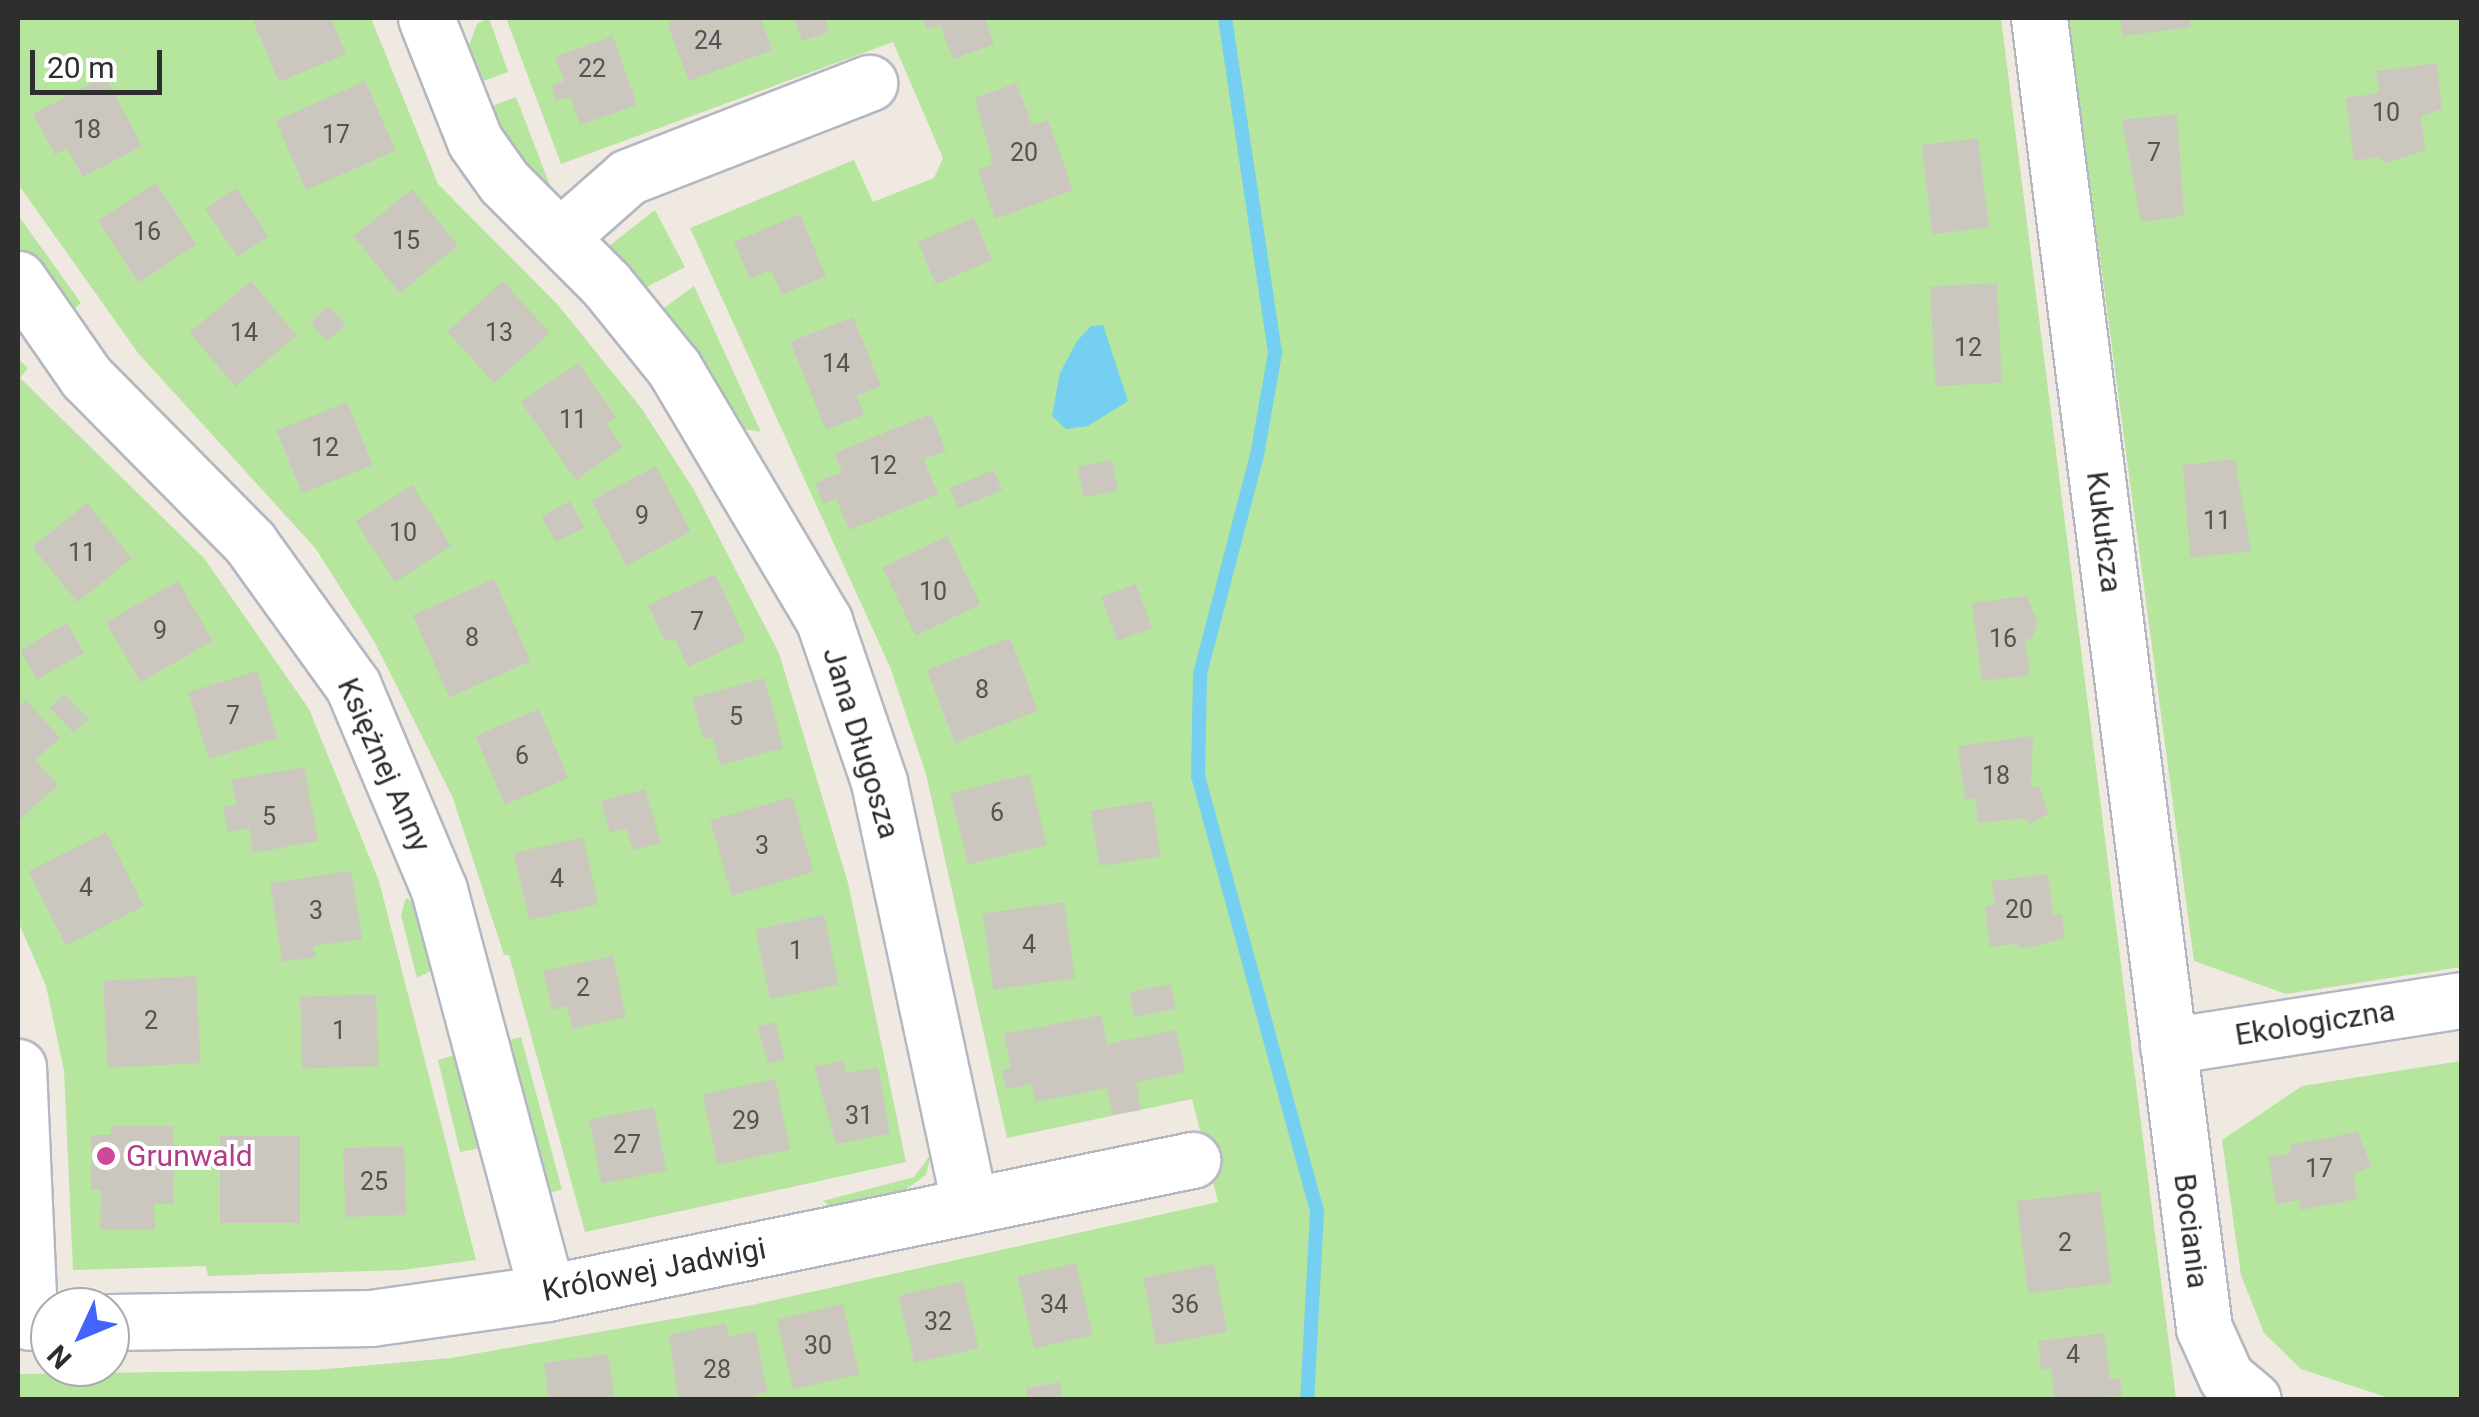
<!DOCTYPE html>
<meta charset="utf-8">
<style>
body{margin:0}
#map{position:relative;width:2479px;height:1417px;overflow:hidden;background:#efe9e1;font-family:Roboto,sans-serif}
div>[style]{position:absolute}
.green>*{inset:0;background:#b6e59e;transform-origin:0 0}
.water>*{inset:0;background:#75cff0}
.stream>*{height:14px;margin:-7px;padding:0 7px;transform-origin:7px;border-radius:7px;background:#75cff0}
.building>*{inset:0;background:#cbc7bf;transform-origin:0 0}
.roads{filter:drop-shadow(2px 0 #b4b7c1) drop-shadow(-2px 0 #b4b7c1) drop-shadow(0 2px #b4b7c1) drop-shadow(0 -2px #b4b7c1)}
.minor>*{height:55px;margin:-27.5px;padding:0 27.5px;transform-origin:27.5px;border-radius:27.5px;background:#fff}
.dots>*{width:28px;height:28px;translate:-50% -50%;box-sizing:border-box;border:5px solid #fff;border-radius:50%}
span{translate:-50% -50%;white-space:nowrap;text-align:center;line-height:1.15;-webkit-text-stroke:8px #fff;paint-order:stroke}
.number-label{font-size:25px;color:#555452}
.number-label span{-webkit-text-stroke-width:0}
.street-label{font-size:30px;color:#2e2e2e}
.hotel-label{font-size:30px;color:#b23c85}
.left{translate:0 -50%;text-align:left}
.frame{position:absolute;inset:0;border:20px solid #2e2e2e;pointer-events:none}
.north{position:absolute;left:30px;top:1287px;width:100px;height:100px;box-sizing:border-box;background:#fff;border:2px solid #ababab;border-radius:50%;rotate:226deg;font-size:28px;font-weight:700;line-height:40px;text-align:center;color:#2e2e2e}
.north::after{content:'';display:block;margin:auto;width:35px;height:45px;background:#4264fb;clip-path:polygon(50% 0,100% 100%,50% 72%,0 100%)}
.scale{position:absolute;left:30px;top:50px;width:132px;height:45px;box-sizing:border-box;border:5px solid #2e2e2e;border-top:0;padding-left:12px;font-size:30px;line-height:35px;white-space:nowrap;color:#2e2e2e;-webkit-text-stroke:8px #fff;paint-order:stroke}
</style>
<div id="map">
<div class="green">
<div style="clip-path:polygon(18px 18px,371px 18px,438px 184px,558px 305px,642px 409px,694px 490px,779px 653px,848px 883px,906px 1162px,585px 1232px,509px 955px,504px 955px,453px 798px,374px 641px,316px 549px,138px 353px,18px 184px)"></div>
<div style="clip-path:polygon(489px 18px,508px 72px,478px 83px,465px 56px,477px 24px)"></div>
<div style="clip-path:polygon(506px 18px,2001px 18px,2176px 1399px,18px 1400px,18px 1374px,316px 1370px,451px 1358px,752px 1305px,1218px 1202px,1192px 1099px,1007px 1138px,926px 774px,890px 667px,690px 228px,854px 160px,873px 202px,934px 178px,943px 158px,893px 42px,561px 164px)"></div>
<div style="clip-path:polygon(2068px 18px,2461px 18px,2461px 967px,2286px 994px,2194px 961px)"></div>
<div style="clip-path:polygon(516px 97px,551px 188px,499px 134px,489px 107px)"></div>
<div style="clip-path:polygon(655px 210px,685px 267px,645px 288px,613px 259px,609px 246px)"></div>
<div style="clip-path:polygon(18px 215px,81px 303px,69px 314px,18px 266px)"></div>
<div style="clip-path:polygon(694px 286px,761px 432px,744px 429px,660px 311px)"></div>
<div style="clip-path:polygon(18px 359px,28px 368px,20px 378px,204px 558px,309px 709px,379px 881px,476px 1260px,402px 1270px,208px 1276px,206px 1266px,73px 1270px,64px 1070px,46px 986px,18px 921px)"></div>
<div style="clip-path:polygon(406px 898px,417px 904px,437px 968px,417px 978px,401px 915px)"></div>
<div style="left:521px;top:1037px;width:158px;height:24px;rotate:75deg"></div>
<div style="clip-path:polygon(455px 1055px,480px 1148px,460px 1152px,438px 1060px)"></div>
<div style="clip-path:polygon(2461px 1061px,2461px 1399px,2392px 1399px,2301px 1369px,2264px 1333px,2241px 1275px,2222px 1140px,2302px 1086px)"></div>
<div style="clip-path:polygon(931px 1154px,926px 1175px,902px 1192px,832px 1207px,823px 1201px,914px 1177px)"></div>
</div>
<div class="water">
<div style="clip-path:polygon(1103px 325px,1128px 401px,1088px 426px,1066px 429px,1052px 416px,1060px 373px,1077px 341px,1091px 326px)"></div>
</div>
<div class="stream">
<div style="left:1225px;top:18px;width:339px;rotate:81.5deg"></div>
<div style="left:1275px;top:353px;width:104px;rotate:100deg"></div>
<div style="left:1257px;top:455px;width:226px;rotate:104.6deg"></div>
<div style="left:1200px;top:674px;width:102px;rotate:91.1deg"></div>
<div style="left:1198px;top:776px;width:452px;rotate:74.7deg"></div>
<div style="left:1317px;top:1212px;width:188px;rotate:93deg"></div>
</div>
<div class="building">
<div style="clip-path:polygon(252px 18px,331px 18px,346px 54px,279px 82px)"></div>
<div style="clip-path:polygon(682px 18px,760px 18px,772px 50px,689px 81px,667px 23px)"></div>
<div style="clip-path:polygon(794px 18px,824px 18px,829px 32px,802px 41px)"></div>
<div style="clip-path:polygon(923px 18px,985px 18px,994px 44px,953px 59px,940px 25px,927px 29px)"></div>
<div style="clip-path:polygon(2120px 18px,2190px 18px,2191px 27px,2123px 36px)"></div>
<div style="clip-path:polygon(613px 36px,637px 105px,580px 125px,570px 97px,555px 101px,552px 85px,564px 81px,555px 57px)"></div>
<div style="clip-path:polygon(2437px 63px,2442px 109px,2421px 116px,2425px 151px,2385px 163px,2378px 157px,2354px 161px,2346px 98px,2379px 93px,2376px 71px)"></div>
<div style="clip-path:polygon(105px 76px,142px 146px,83px 177px,67px 148px,55px 155px,33px 114px)"></div>
<div style="left:365px;top:81px;width:76px;height:98px;rotate:66deg"></div>
<div style="clip-path:polygon(1016px 83px,1032px 125px,1048px 120px,1073px 190px,995px 219px,978px 170px,993px 164px,975px 98px)"></div>
<div style="clip-path:polygon(2177px 114px,2184px 216px,2141px 222px,2122px 120px)"></div>
<div style="left:1978px;top:138px;width:90px;height:57px;rotate:83deg"></div>
<div style="left:156px;top:183px;width:74px;height:69px;rotate:57deg"></div>
<div style="left:236px;top:188px;width:58px;height:37px;rotate:56deg"></div>
<div style="left:412px;top:189px;width:73px;height:75px;rotate:51deg"></div>
<div style="clip-path:polygon(800px 214px,826px 276px,782px 295px,771px 270px,750px 278px,734px 242px)"></div>
<div style="left:974px;top:218px;width:46px;height:61px;rotate:67deg"></div>
<div style="left:251px;top:281px;width:71px;height:80px;rotate:50deg"></div>
<div style="left:503px;top:281px;width:70px;height:75px;rotate:48deg"></div>
<div style="left:1997px;top:283px;width:100px;height:67px;rotate:87deg"></div>
<div style="left:329px;top:306px;width:25px;height:25px;rotate:48deg"></div>
<div style="clip-path:polygon(853px 317px,881px 386px,857px 396px,864px 415px,826px 430px,790px 342px)"></div>
<div style="clip-path:polygon(578px 363px,616px 417px,607px 424px,623px 447px,576px 480px,521px 402px)"></div>
<div style="left:347px;top:402px;width:68px;height:76px;rotate:68deg"></div>
<div style="clip-path:polygon(931px 414px,946px 451px,924px 459px,938px 494px,849px 530px,836px 498px,823px 504px,815px 483px,842px 472px,834px 453px)"></div>
<div style="clip-path:polygon(2235px 459px,2251px 551px,2190px 558px,2183px 465px)"></div>
<div style="left:1112px;top:460px;width:31px;height:35px;rotate:79deg"></div>
<div style="left:656px;top:466px;width:74px;height:73px;rotate:62deg"></div>
<div style="left:994px;top:470px;width:22px;height:48px;rotate:68deg"></div>
<div style="left:412px;top:485px;width:72px;height:67px;rotate:57deg"></div>
<div style="left:570px;top:501px;width:30px;height:32px;rotate:62deg"></div>
<div style="left:87px;top:503px;width:71px;height:70px;rotate:51deg"></div>
<div style="left:947px;top:536px;width:76px;height:72px;rotate:64deg"></div>
<div style="clip-path:polygon(715px 574px,746px 640px,688px 667px,674px 638px,666px 642px,648px 605px)"></div>
<div style="left:494px;top:579px;width:90px;height:89px;rotate:66deg"></div>
<div style="left:178px;top:581px;width:69px;height:83px;rotate:60deg"></div>
<div style="left:1136px;top:584px;width:47px;height:37px;rotate:70deg"></div>
<div style="clip-path:polygon(2027px 596px,2037px 622px,2033px 638px,2025px 640px,2030px 675px,1982px 681px,1972px 603px)"></div>
<div style="left:67px;top:623px;width:34px;height:54px;rotate:60deg"></div>
<div style="left:1010px;top:638px;width:78px;height:89px;rotate:69deg"></div>
<div style="left:257px;top:671px;width:70px;height:72px;rotate:73deg"></div>
<div style="clip-path:polygon(764px 678px,783px 748px,720px 765px,713px 737px,703px 739px,692px 698px)"></div>
<div style="left:64px;top:694px;width:35px;height:20px;rotate:46deg"></div>
<div style="clip-path:polygon(26px 700px,60px 738px,35px 760px,58px 785px,18px 821px,18px 708px)"></div>
<div style="left:539px;top:709px;width:75px;height:69px;rotate:67deg"></div>
<div style="clip-path:polygon(2033px 736px,2031px 787px,2039px 786px,2049px 813px,2031px 824px,2024px 818px,1978px 823px,1975px 798px,1965px 799px,1958px 746px)"></div>
<div style="clip-path:polygon(304px 767px,318px 841px,253px 853px,249px 828px,228px 832px,223px 807px,236px 805px,231px 780px)"></div>
<div style="left:1029px;top:774px;width:73px;height:81px;rotate:76deg"></div>
<div style="clip-path:polygon(645px 789px,661px 843px,633px 850px,626px 828px,610px 833px,601px 801px)"></div>
<div style="left:792px;top:797px;width:78px;height:85px;rotate:74deg"></div>
<div style="left:1152px;top:801px;width:56px;height:62px;rotate:81deg"></div>
<div style="left:106px;top:832px;width:83px;height:87px;rotate:63deg"></div>
<div style="left:583px;top:837px;width:69px;height:71px;rotate:77deg"></div>
<div style="clip-path:polygon(351px 871px,362px 939px,313px 946px,316px 957px,282px 962px,270px 883px)"></div>
<div style="clip-path:polygon(2048px 874px,2053px 915px,2062px 914px,2065px 938px,2023px 949px,2016px 944px,1990px 947px,1985px 906px,1995px 904px,1991px 881px)"></div>
<div style="left:1064px;top:902px;width:77px;height:82px;rotate:82deg"></div>
<div style="left:824px;top:915px;width:71px;height:70px;rotate:78deg"></div>
<div style="clip-path:polygon(613px 956px,626px 1017px,572px 1029px,567px 1006px,552px 1010px,543px 971px)"></div>
<div style="left:196px;top:976px;width:87px;height:93px;rotate:87deg"></div>
<div style="left:1171px;top:984px;width:25px;height:42px;rotate:79deg"></div>
<div style="left:376px;top:994px;width:72px;height:76px;rotate:88deg"></div>
<div style="clip-path:polygon(1101px 1015px,1107px 1044px,1176px 1030px,1185px 1072px,1136px 1082px,1141px 1110px,1112px 1115px,1107px 1088px,1035px 1102px,1032px 1084px,1006px 1089px,1002px 1070px,1011px 1068px,1004px 1034px)"></div>
<div style="left:775px;top:1022px;width:38px;height:18px;rotate:75deg"></div>
<div style="clip-path:polygon(844px 1061px,846px 1073px,878px 1067px,890px 1134px,836px 1144px,814px 1066px)"></div>
<div style="left:775px;top:1079px;width:72px;height:74px;rotate:78deg"></div>
<div style="left:654px;top:1107px;width:65px;height:66px;rotate:79deg"></div>
<div style="clip-path:polygon(111px 1126px,174px 1126px,174px 1204px,154px 1204px,155px 1230px,100px 1230px,101px 1190px,91px 1190px,91px 1135px,111px 1135px)"></div>
<div style="clip-path:polygon(2358px 1132px,2371px 1166px,2353px 1175px,2357px 1199px,2301px 1210px,2299px 1200px,2276px 1204px,2268px 1157px,2291px 1153px,2289px 1145px)"></div>
<div style="left:220px;top:1136px;width:80px;height:87px"></div>
<div style="left:404px;top:1146px;width:69px;height:61px;rotate:88deg"></div>
<div style="left:2100px;top:1191px;width:93px;height:84px;rotate:83deg"></div>
<div style="left:1076px;top:1263px;width:74px;height:60px;rotate:77deg"></div>
<div style="left:1214px;top:1264px;width:69px;height:72px;rotate:79deg"></div>
<div style="left:963px;top:1281px;width:69px;height:66px;rotate:77deg"></div>
<div style="left:843px;top:1304px;width:72px;height:68px;rotate:77deg"></div>
<div style="clip-path:polygon(726px 1323px,729px 1337px,755px 1331px,767px 1391px,744px 1400px,678px 1400px,669px 1335px)"></div>
<div style="clip-path:polygon(2104px 1333px,2110px 1379px,2120px 1378px,2122px 1396px,2055px 1400px,2051px 1369px,2041px 1370px,2038px 1341px)"></div>
<div style="clip-path:polygon(608px 1354px,615px 1400px,549px 1400px,544px 1363px)"></div>
<div style="clip-path:polygon(1060px 1382px,1063px 1400px,1028px 1400px,1026px 1388px)"></div>
</div>
<div class="roads">
<div class="minor">
<div style="left:426px;top:18px;width:132px;rotate:68.3deg"></div>
<div style="left:475px;top:141px;width:50px;rotate:54.7deg"></div>
<div style="left:504px;top:182px;width:144px;rotate:45deg"></div>
<div style="left:606px;top:284px;width:108px;rotate:51deg"></div>
<div style="left:674px;top:368px;width:294px;rotate:59.3deg"></div>
<div style="left:824px;top:621px;width:170px;rotate:71.1deg"></div>
<div style="left:879px;top:782px;width:433px;rotate:77.9deg"></div>
<div style="left:2039px;top:18px;width:1320px;rotate:82.82deg"></div>
<div style="left:2204px;top:1328px;width:54px;rotate:65.8deg"></div>
<div style="left:2226px;top:1377px;width:35px;rotate:40deg"></div>
<div style="left:561px;top:236px;width:89px;rotate:-41.4deg"></div>
<div style="left:628px;top:177px;width:259px;rotate:-21.3deg"></div>
<div style="left:18px;top:279px;width:119px;rotate:55.2deg"></div>
<div style="left:86px;top:377px;width:233px;rotate:45.3deg"></div>
<div style="left:250px;top:543px;width:176px;rotate:54.2deg"></div>
<div style="left:353px;top:686px;width:221px;rotate:67.1deg"></div>
<div style="left:439px;top:890px;width:417px;rotate:75deg"></div>
<div style="left:2168px;top:1046px;width:298px;rotate:-8.9deg"></div>
<div style="left:18px;top:1067px;width:255px;rotate:87.5deg"></div>
<div style="left:110px;top:1322px;width:261px;rotate:-0.9deg"></div>
<div style="left:371px;top:1318px;width:178px;rotate:-8.1deg"></div>
<div style="left:547px;top:1293px;width:659px;rotate:-11.65deg"></div>
</div>
</div>
<div class="dots">
<div style="left:106px;top:1156px;background:#d1479c"></div>
</div>
<div class="number-label">
<span style="left:708px;top:41px">24</span>
<span style="left:592px;top:69px">22</span>
<span style="left:2386px;top:113px">10</span>
<span style="left:87px;top:130px">18</span>
<span style="left:336px;top:135px">17</span>
<span style="left:1024px;top:153px">20</span>
<span style="left:2154px;top:153px">7</span>
<span style="left:147px;top:232px">16</span>
<span style="left:406px;top:241px">15</span>
<span style="left:244px;top:333px">14</span>
<span style="left:499px;top:333px">13</span>
<span style="left:1968px;top:348px">12</span>
<span style="left:836px;top:364px">14</span>
<span style="left:573px;top:420px">11</span>
<span style="left:325px;top:448px">12</span>
<span style="left:883px;top:466px">12</span>
<span style="left:642px;top:516px">9</span>
<span style="left:2217px;top:521px">11</span>
<span style="left:403px;top:533px">10</span>
<span style="left:82px;top:553px">11</span>
<span style="left:933px;top:592px">10</span>
<span style="left:697px;top:622px">7</span>
<span style="left:160px;top:631px">9</span>
<span style="left:472px;top:638px">8</span>
<span style="left:2003px;top:639px">16</span>
<span style="left:982px;top:690px">8</span>
<span style="left:233px;top:716px">7</span>
<span style="left:736px;top:717px">5</span>
<span style="left:522px;top:756px">6</span>
<span style="left:1996px;top:776px">18</span>
<span style="left:997px;top:813px">6</span>
<span style="left:269px;top:817px">5</span>
<span style="left:762px;top:846px">3</span>
<span style="left:557px;top:879px">4</span>
<span style="left:86px;top:888px">4</span>
<span style="left:2019px;top:910px">20</span>
<span style="left:316px;top:911px">3</span>
<span style="left:1029px;top:945px">4</span>
<span style="left:796px;top:951px">1</span>
<span style="left:583px;top:988px">2</span>
<span style="left:151px;top:1021px">2</span>
<span style="left:339px;top:1031px">1</span>
<span style="left:859px;top:1116px">31</span>
<span style="left:746px;top:1121px">29</span>
<span style="left:627px;top:1145px">27</span>
<span style="left:2319px;top:1169px">17</span>
<span style="left:374px;top:1182px">25</span>
<span style="left:2065px;top:1243px">2</span>
<span style="left:1054px;top:1305px">34</span>
<span style="left:1185px;top:1305px">36</span>
<span style="left:938px;top:1322px">32</span>
<span style="left:818px;top:1346px">30</span>
<span style="left:2073px;top:1355px">4</span>
<span style="left:717px;top:1370px">28</span>
</div>
<div class="street-label">
<span style="left:2104px;top:532px;rotate:83deg">Kukułcza</span>
<span style="left:861px;top:743px;rotate:73deg">Jana Długosza</span>
<span style="left:384px;top:765px;rotate:66deg">Księżnej Anny</span>
<span style="left:2315px;top:1023px;rotate:-9deg">Ekologiczna</span>
<span style="left:2191px;top:1231px;rotate:83deg">Bociania</span>
<span style="left:654px;top:1270px;rotate:-11deg">Królowej Jadwigi</span>
</div>
<div class="hotel-label">
<span class="left" style="left:126px;top:1156px">Grunwald</span>
</div>
<div class="frame"></div>
<div class="north">N</div>
<div class="scale">20 m</div>
</div>
